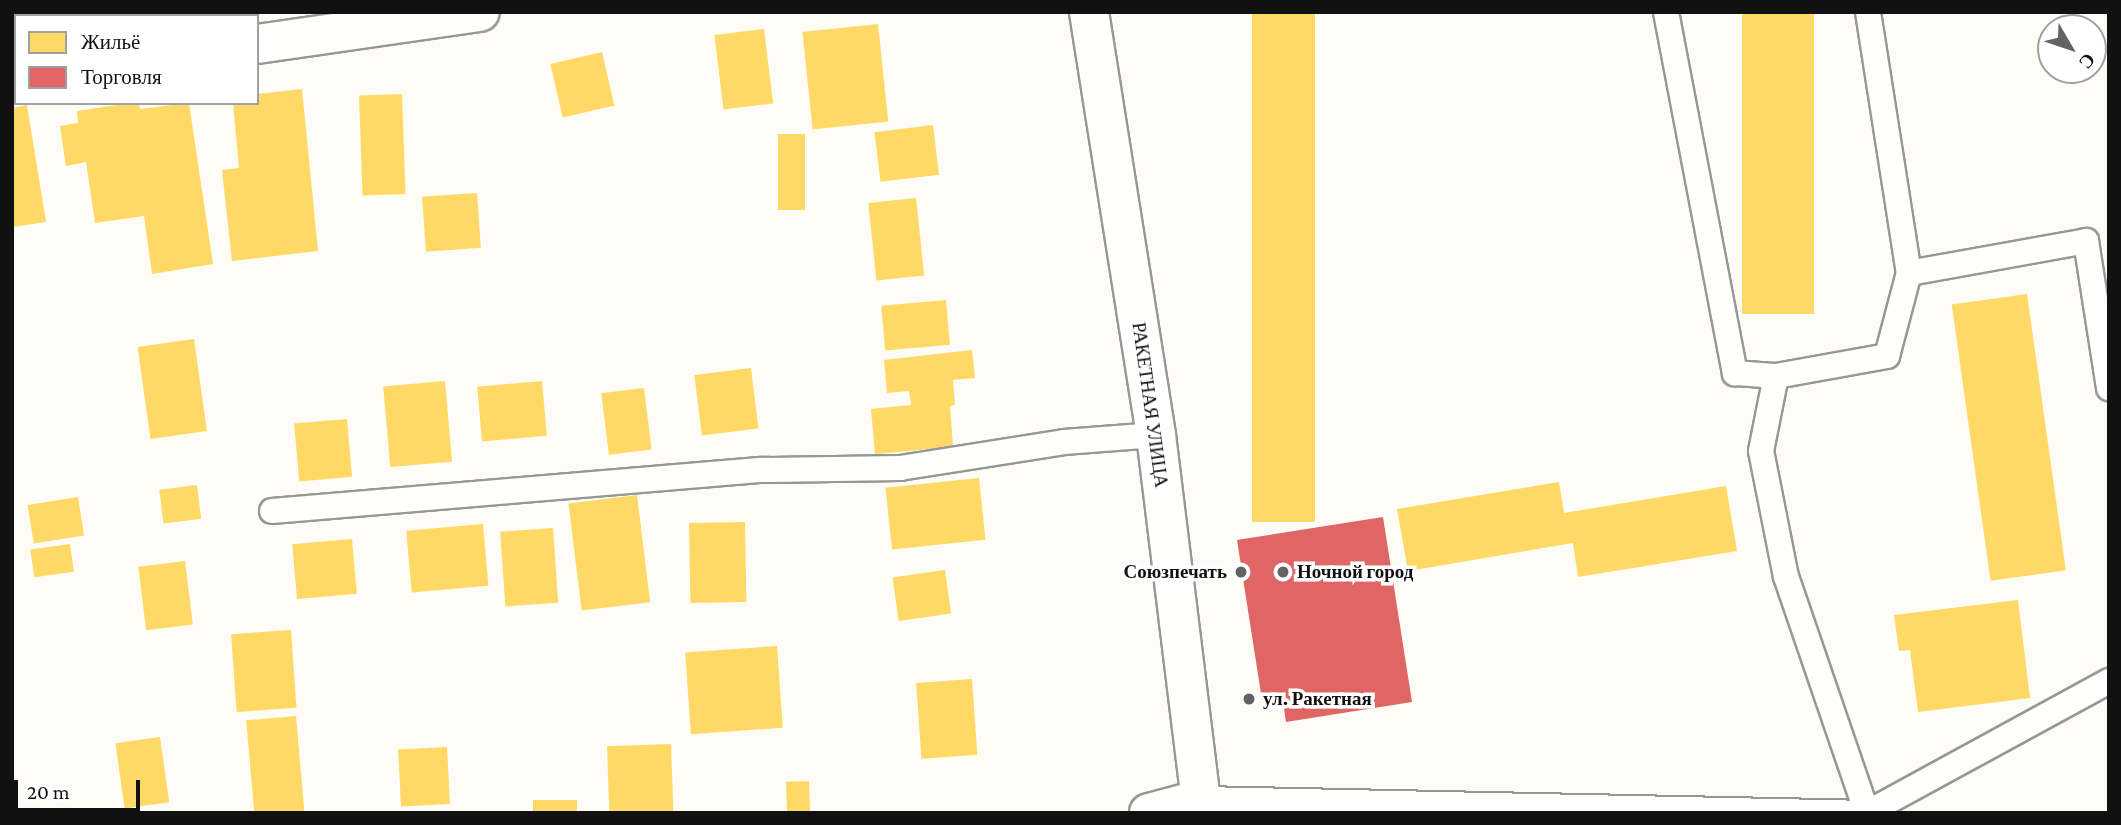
<!DOCTYPE html>
<meta charset="utf-8">
<style>
body{margin:0}
#map{position:relative;width:2121px;height:825px;overflow:hidden;background:#fdfcf7;font-family:"Crimson Pro",serif}
div>[style]{position:absolute}
.homes>*{inset:0;background:#ffd966;transform-origin:0 0}
.shops>*{inset:0;background:#e06666}
.roads{filter:drop-shadow(2px 0 #979795) drop-shadow(-2px 0 #979795) drop-shadow(0 2px #979795) drop-shadow(0 -2px #979795)}
.lane>*{height:24px;margin:-12px;padding:0 12px;transform-origin:12px;border-radius:12px;background:#fffffe}
.street>*{height:38px;margin:-19px;padding:0 19px;transform-origin:19px;border-radius:19px;background:#fffffe}
.dots>*{width:19px;height:19px;translate:-50% -50%;box-sizing:border-box;border:4px solid #fff;border-radius:50%}
span{translate:-50% -50%;white-space:nowrap;text-align:center;line-height:1.15;-webkit-text-stroke:7px #fff;paint-order:stroke}
.street-label{font-size:19px;color:#111}
.poi-label{font-size:19px;color:#111;font-weight:700}
.right{translate:-100% -50%;text-align:right}
.left{translate:0 -50%;text-align:left}
.frame{position:absolute;inset:0;border:14px solid #111;pointer-events:none}
.legend{position:absolute;left:14px;top:14px;width:245px;height:91px;box-sizing:border-box;background:#fff;border:2px solid #a0a0a0;margin:0;padding:9px 12px;list-style:none;font-size:21px;color:#111}
.legend li{display:flex;align-items:center;gap:14px;height:35px}
.legend b{width:35px;border:2px solid #a0a0a0}
.north{position:absolute;left:2037px;top:14px;width:70px;height:70px;box-sizing:border-box;background:#fff;border:2px solid #a0a0a0;border-radius:50%;rotate:129deg;font-size:19px;font-weight:700;line-height:28px;text-align:center;color:#111}
.north::after{content:'';display:block;margin:auto;width:24px;height:32px;background:#646362;clip-path:polygon(50% 0,100% 100%,50% 72%,0 100%)}
.scale{position:absolute;left:14px;top:780px;width:126px;height:32px;box-sizing:border-box;border:4px solid #111;border-top:0;padding-left:9px;font-size:21px;line-height:24px;white-space:nowrap;color:#111;-webkit-text-stroke:5px #fff;paint-order:stroke}
</style>
<div id="map">
<div class="homes">
<div style="left:16px;top:12px;width:54px;height:4px"></div>
<div style="left:1252px;top:12px;width:63px;height:510px"></div>
<div style="left:1742px;top:12px;width:72px;height:302px"></div>
<div style="left:878px;top:24px;width:98px;height:76px;rotate:84deg"></div>
<div style="left:764px;top:29px;width:75px;height:50px;rotate:83deg"></div>
<div style="left:602px;top:52px;width:55px;height:53px;rotate:77deg"></div>
<div style="clip-path:polygon(302px 89px,318px 251px,232px 261px,222px 170px,239px 168px,233px 103px,257px 103px,257px 94px)"></div>
<div style="left:402px;top:94px;width:100px;height:43px;rotate:88deg"></div>
<div style="clip-path:polygon(130px 103px,139px 103px,140px 109px,189px 103px,213px 264px,152px 274px,144px 216px,95px 223px,86px 162px,66px 166px,60px 126px,78px 123px,77px 111px)"></div>
<div style="clip-path:polygon(27px 105px,46px 222px,12px 227px,12px 108px)"></div>
<div style="left:933px;top:125px;width:50px;height:59px;rotate:83deg"></div>
<div style="left:778px;top:134px;width:27px;height:76px"></div>
<div style="left:477px;top:193px;width:55px;height:55px;rotate:86deg"></div>
<div style="left:916px;top:198px;width:78px;height:48px;rotate:84deg"></div>
<div style="left:2027px;top:294px;width:279px;height:76px;rotate:82deg"></div>
<div style="left:946px;top:300px;width:45px;height:65px;rotate:85deg"></div>
<div style="left:194px;top:339px;width:93px;height:57px;rotate:82deg"></div>
<div style="clip-path:polygon(972px 350px,975px 378px,953px 380px,955px 405px,950px 406px,953px 447px,875px 454px,871px 409px,911px 405px,909px 391px,887px 393px,884px 360px)"></div>
<div style="left:751px;top:368px;width:61px;height:57px;rotate:83deg"></div>
<div style="left:445px;top:381px;width:81px;height:62px;rotate:85deg"></div>
<div style="left:542px;top:381px;width:55px;height:65px;rotate:85deg"></div>
<div style="left:644px;top:388px;width:62px;height:43px;rotate:83deg"></div>
<div style="left:347px;top:419px;width:58px;height:53px;rotate:85deg"></div>
<div style="left:979px;top:478px;width:62px;height:94px;rotate:84deg"></div>
<div style="clip-path:polygon(1559px 482px,1564px 513px,1726px 486px,1737px 551px,1578px 577px,1573px 543px,1408px 571px,1397px 509px)"></div>
<div style="left:197px;top:485px;width:34px;height:38px;rotate:83deg"></div>
<div style="left:637px;top:495px;width:108px;height:69px;rotate:83deg"></div>
<div style="left:78px;top:497px;width:39px;height:51px;rotate:81deg"></div>
<div style="left:745px;top:522px;width:80px;height:56px;rotate:89deg"></div>
<div style="left:483px;top:524px;width:62px;height:77px;rotate:85deg"></div>
<div style="left:553px;top:528px;width:75px;height:53px;rotate:86deg"></div>
<div style="left:352px;top:539px;width:55px;height:60px;rotate:85deg"></div>
<div style="left:70px;top:544px;width:28px;height:40px;rotate:82deg"></div>
<div style="left:185px;top:561px;width:64px;height:47px;rotate:83deg"></div>
<div style="left:945px;top:570px;width:44px;height:53px;rotate:82deg"></div>
<div style="clip-path:polygon(2018px 600px,2030px 698px,1918px 712px,1910px 650px,1899px 651px,1894px 615px)"></div>
<div style="left:291px;top:630px;width:78px;height:60px;rotate:86deg"></div>
<div style="left:777px;top:646px;width:82px;height:92px;rotate:86deg"></div>
<div style="left:972px;top:679px;width:76px;height:56px;rotate:86deg"></div>
<div style="left:296px;top:716px;width:97px;height:50px;rotate:85deg"></div>
<div style="left:160px;top:737px;width:66px;height:45px;rotate:82deg"></div>
<div style="left:671px;top:744px;width:69px;height:64px;rotate:88deg"></div>
<div style="left:447px;top:747px;width:57px;height:49px;rotate:87deg"></div>
<div style="left:809px;top:781px;width:32px;height:23px;rotate:88deg"></div>
<div style="left:577px;top:800px;width:13px;height:44px;rotate:90deg"></div>
</div>
<div class="shops">
<div style="clip-path:polygon(1383px 517px,1412px 702px,1286px 722px,1282px 696px,1262px 700px,1237px 540px)"></div>
</div>
<div class="roads">
<div class="lane">
<div style="left:1666px;top:12px;width:368px;rotate:79.2deg"></div>
<div style="left:1735px;top:373px;width:41px;rotate:4.2deg"></div>
<div style="left:1868px;top:12px;width:264px;rotate:81.1deg"></div>
<div style="left:272px;top:511px;width:492px;rotate:-4.8deg"></div>
<div style="left:762px;top:470px;width:138px;rotate:-0.8deg"></div>
<div style="left:900px;top:468px;width:166px;rotate:-9deg"></div>
<div style="left:1064px;top:442px;width:92px;rotate:-4.4deg"></div>
<div style="left:1201px;top:799px;width:666px;rotate:1.2deg"></div>
<div style="left:1867px;top:813px;width:250px;rotate:-108.9deg"></div>
<div style="left:1786px;top:577px;width:128px;rotate:-101.2deg"></div>
<div style="left:1761px;top:451px;width:76px;rotate:-78.7deg"></div>
<div style="left:1776px;top:376px;width:113px;rotate:-10.2deg"></div>
<div style="left:1887px;top:356px;width:86px;rotate:-75.2deg"></div>
<div style="left:1909px;top:273px;width:180px;rotate:-10.2deg"></div>
<div style="left:2086px;top:241px;width:149px;rotate:81.1deg"></div>
<div style="left:1867px;top:813px;width:276px;rotate:-28.6deg"></div>
</div>
<div class="street">
<div style="left:1089px;top:12px;width:428px;rotate:81deg"></div>
<div style="left:1156px;top:435px;width:367px;rotate:83deg"></div>
<div style="left:1201px;top:799px;width:54px;rotate:164.9deg"></div>
<div style="left:257px;top:44px;width:225px;rotate:-8.2deg"></div>
<div style="left:12px;top:78px;width:4px"></div>
</div>
</div>
<div class="dots">
<div style="left:1241px;top:572px;background:#646362"></div>
<div style="left:1283px;top:572px;background:#646362"></div>
<div style="left:1249px;top:699px;background:#646362"></div>
</div>
<div class="street-label">
<span style="left:1150px;top:405px;rotate:82deg">РАКЕТНАЯ УЛИЦА</span>
</div>
<div class="poi-label">
<span class="right" style="left:1227px;top:572px">Союзпечать</span>
<span class="left" style="left:1297px;top:572px">Ночной город</span>
<span class="left" style="left:1263px;top:699px">ул. Ракетная</span>
</div>
<div class="frame"></div>
<ul class="legend">
<li><b style="height:19px;background:#ffd966"></b>Жильё</li>
<li><b style="height:19px;background:#e06666"></b>Торговля</li>
</ul>
<div class="north">С</div>
<div class="scale">20 m</div>
</div>
